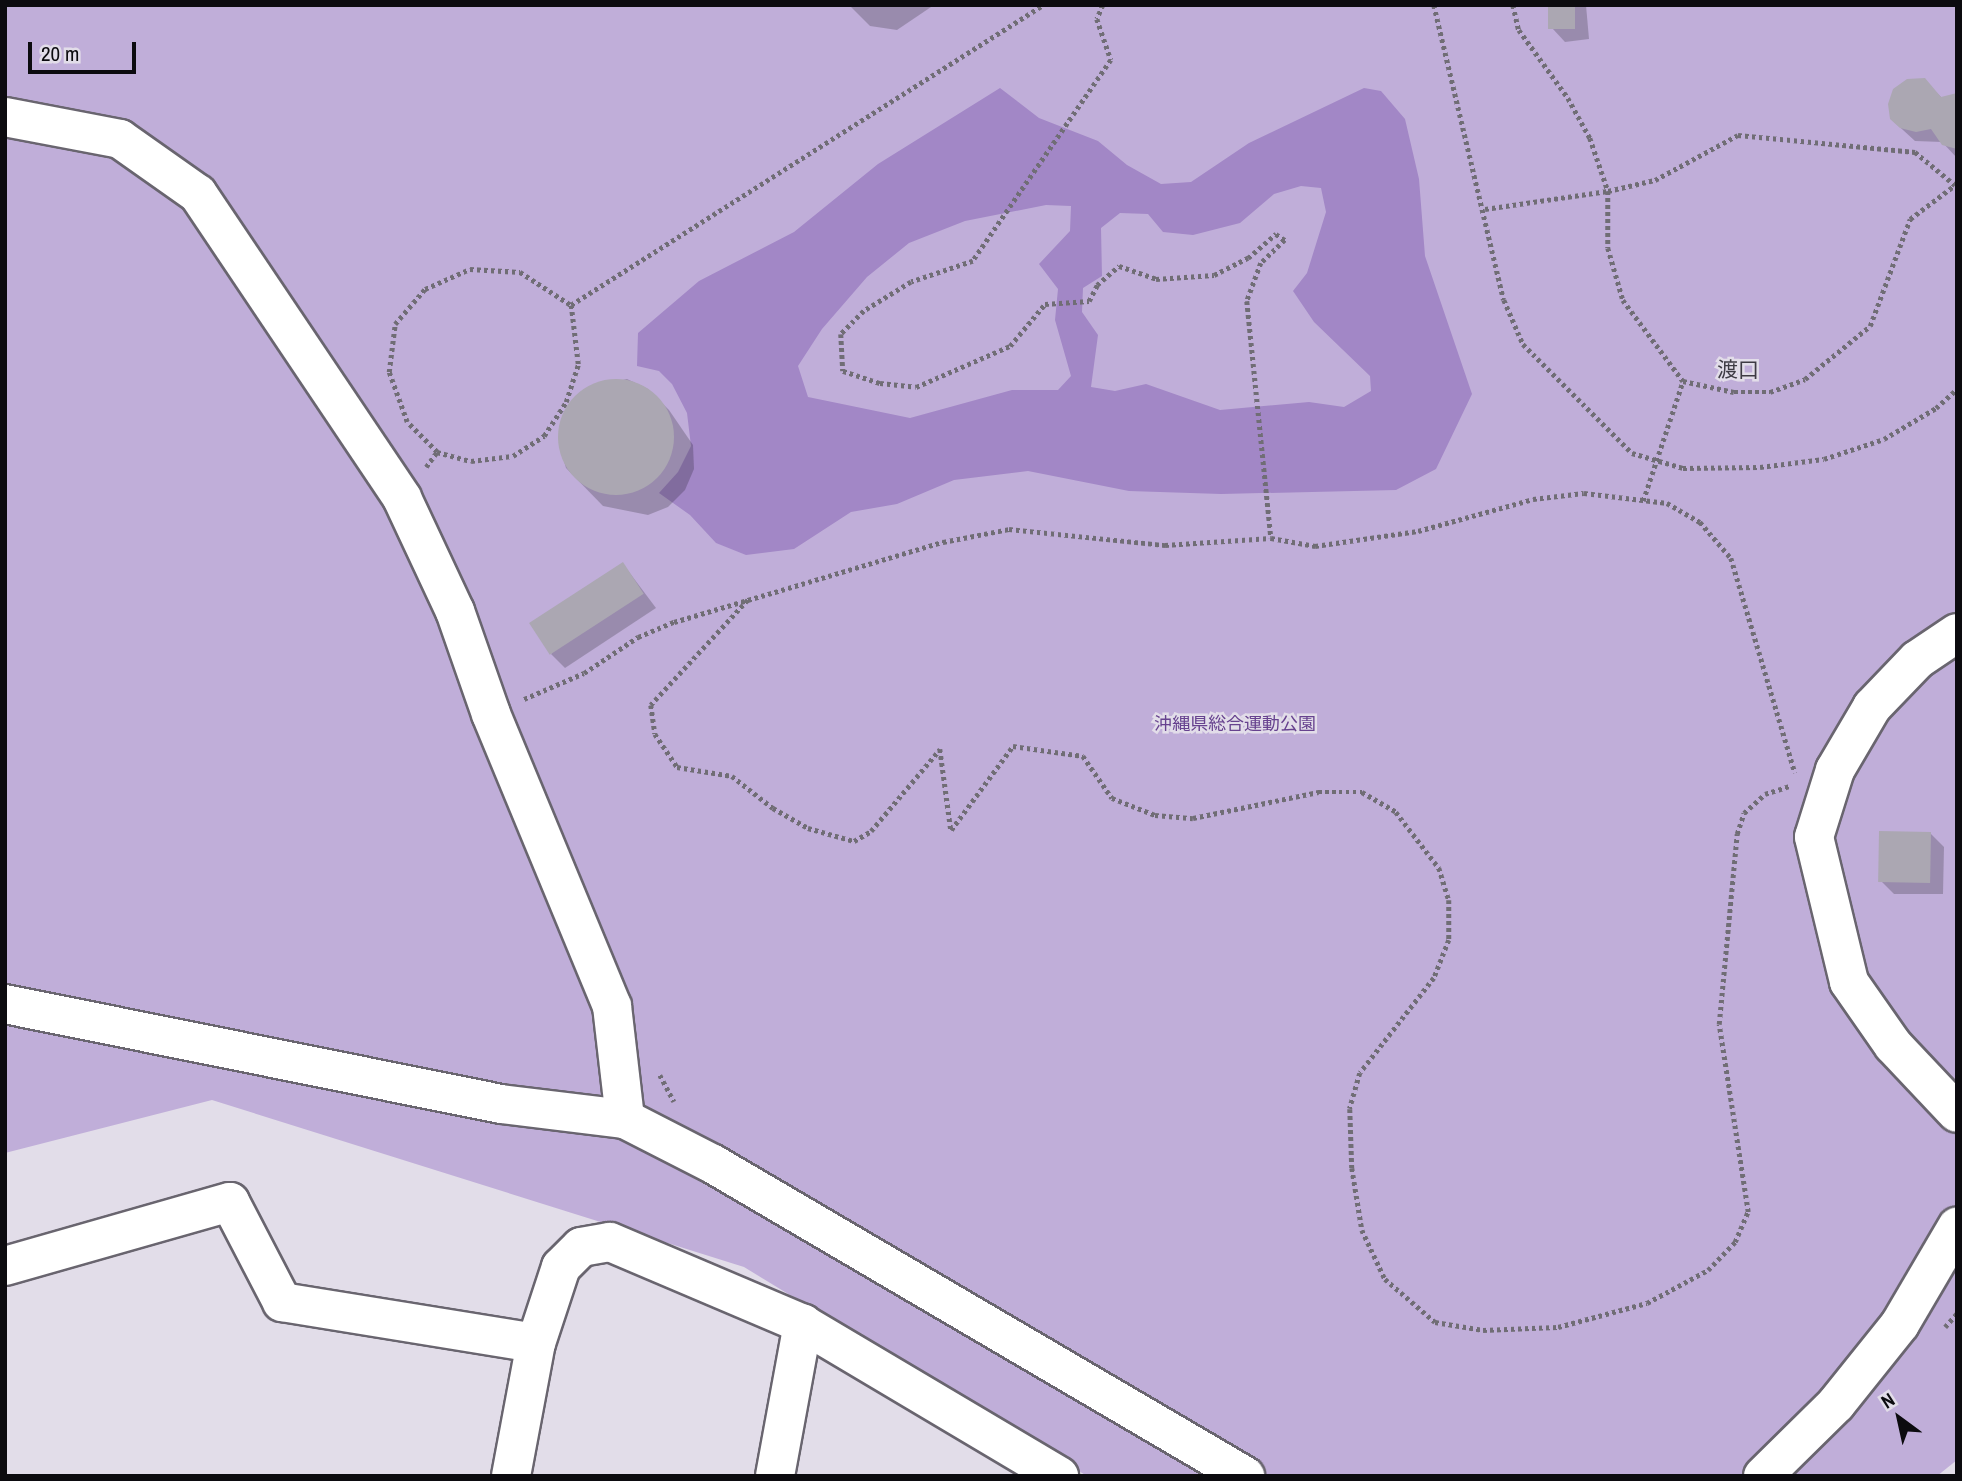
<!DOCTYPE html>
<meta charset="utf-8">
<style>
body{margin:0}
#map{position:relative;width:1962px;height:1481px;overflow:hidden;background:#e2dde9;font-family:"Archivo Narrow","Noto Sans JP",sans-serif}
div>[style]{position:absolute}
.green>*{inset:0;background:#c0aed9}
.water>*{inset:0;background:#a287c6}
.shadow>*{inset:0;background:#0003}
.building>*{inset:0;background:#aba7b2;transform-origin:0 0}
.round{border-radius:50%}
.path>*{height:4.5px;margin-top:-2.25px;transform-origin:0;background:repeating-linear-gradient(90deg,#706d75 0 3.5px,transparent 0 7px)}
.roads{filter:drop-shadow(2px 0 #69656f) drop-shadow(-2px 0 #69656f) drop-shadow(0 2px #69656f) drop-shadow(0 -2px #69656f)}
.minor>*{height:38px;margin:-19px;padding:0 19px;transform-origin:19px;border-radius:19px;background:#fff}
span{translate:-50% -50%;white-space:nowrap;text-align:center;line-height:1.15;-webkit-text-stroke:5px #e2dde9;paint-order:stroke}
.park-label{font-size:18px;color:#67428f}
.quarter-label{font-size:21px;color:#3e3b44}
.frame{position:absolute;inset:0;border:7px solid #0c0b0f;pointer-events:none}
.north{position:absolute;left:1864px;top:1383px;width:70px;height:70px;-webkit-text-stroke:5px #e2dde9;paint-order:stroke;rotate:327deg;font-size:19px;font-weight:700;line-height:28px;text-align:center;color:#0c0b0f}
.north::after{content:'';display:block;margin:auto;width:24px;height:32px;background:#0c0b0f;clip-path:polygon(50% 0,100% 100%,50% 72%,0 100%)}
.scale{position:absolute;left:28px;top:42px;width:108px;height:32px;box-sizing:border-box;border:4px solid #0c0b0f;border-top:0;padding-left:9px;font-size:21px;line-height:24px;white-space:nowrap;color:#0c0b0f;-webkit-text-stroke:5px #e2dde9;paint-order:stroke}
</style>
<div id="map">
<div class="green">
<div style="clip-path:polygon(5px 5px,1957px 5px,1957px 1460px,1937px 1476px,1087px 1476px,744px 1267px,212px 1100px,5px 1153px)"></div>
</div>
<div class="water">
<div style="clip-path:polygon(evenodd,1000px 88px,1039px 118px,1098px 141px,1127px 165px,1161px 184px,1191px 182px,1249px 143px,1364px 88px,1381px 91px,1405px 119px,1419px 179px,1425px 256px,1472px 394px,1436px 469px,1396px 490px,1221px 494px,1129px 491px,1028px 471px,954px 480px,897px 504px,851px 512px,794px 549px,746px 555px,716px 543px,690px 515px,659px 493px,678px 472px,691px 446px,687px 413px,672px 384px,659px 371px,637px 366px,638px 333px,699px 281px,794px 232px,878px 164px,1000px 88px,1301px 186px,1321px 188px,1326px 212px,1307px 273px,1293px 291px,1314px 322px,1370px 376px,1371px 391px,1344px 407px,1309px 402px,1220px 410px,1146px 384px,1115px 391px,1091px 387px,1098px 335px,1082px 312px,1083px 288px,1102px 276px,1101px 228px,1120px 213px,1148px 214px,1163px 232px,1193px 235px,1240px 223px,1274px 194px,1301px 186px,1000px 88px,1046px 205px,1071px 206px,1070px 231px,1039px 264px,1058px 289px,1055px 320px,1071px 376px,1058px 390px,1012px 390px,910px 418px,808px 397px,798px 366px,822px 329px,867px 277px,909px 243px,965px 221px,1046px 205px)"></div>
</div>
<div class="shadow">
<div style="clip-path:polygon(849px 5px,934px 5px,897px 30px,870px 26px)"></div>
<div style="clip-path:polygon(1550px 5px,1586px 5px,1589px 39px,1565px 42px,1552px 28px)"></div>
<div style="clip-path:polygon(1924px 80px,1942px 98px,1957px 97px,1957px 158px,1942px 142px,1915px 141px,1891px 119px)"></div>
<div style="clip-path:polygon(627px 379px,648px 389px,669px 410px,693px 445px,694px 469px,685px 490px,668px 507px,648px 515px,603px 506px,566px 468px,560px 447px,560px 424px,585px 389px)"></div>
<div style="clip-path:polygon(623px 564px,656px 608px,565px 668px,551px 654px)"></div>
<div style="clip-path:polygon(1930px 833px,1944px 847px,1943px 894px,1894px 894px,1881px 881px)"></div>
</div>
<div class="building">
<div style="left:1548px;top:5px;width:27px;height:24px"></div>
<div style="clip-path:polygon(1925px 78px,1941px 97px,1957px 93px,1957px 149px,1942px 145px,1931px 129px,1916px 132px,1900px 128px,1890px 119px,1888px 104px,1893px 89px,1907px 79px)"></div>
<div class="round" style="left:558px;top:379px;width:116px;height:116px"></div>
<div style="left:623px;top:562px;width:38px;height:112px;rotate:57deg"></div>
<div style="left:1879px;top:831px;width:52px;height:51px;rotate:1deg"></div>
</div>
<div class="path">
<div style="left:1103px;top:5px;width:15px;rotate:113deg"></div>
<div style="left:1097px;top:19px;width:43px;rotate:71.1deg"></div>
<div style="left:1111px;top:60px;width:244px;rotate:124.5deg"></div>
<div style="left:973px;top:261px;width:65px;rotate:161.3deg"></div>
<div style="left:911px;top:282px;width:55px;rotate:148.3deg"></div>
<div style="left:864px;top:311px;width:33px;rotate:135deg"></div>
<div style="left:841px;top:334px;width:37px;rotate:87deg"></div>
<div style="left:843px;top:371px;width:39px;rotate:18deg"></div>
<div style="left:880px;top:383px;width:36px;rotate:6deg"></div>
<div style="left:916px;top:387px;width:103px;rotate:-23.6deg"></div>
<div style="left:1010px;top:346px;width:55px;rotate:-50.2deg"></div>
<div style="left:1045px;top:304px;width:44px;rotate:-3.9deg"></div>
<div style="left:1089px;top:301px;width:18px;rotate:-63deg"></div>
<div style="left:1097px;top:285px;width:29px;rotate:-41deg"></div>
<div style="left:1119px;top:266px;width:39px;rotate:19deg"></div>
<div style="left:1156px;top:279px;width:58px;rotate:-3.9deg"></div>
<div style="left:1214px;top:275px;width:38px;rotate:-27deg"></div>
<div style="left:1248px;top:258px;width:37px;rotate:-41deg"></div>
<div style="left:1276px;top:234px;width:11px;rotate:34deg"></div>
<div style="left:1285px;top:240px;width:33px;rotate:136deg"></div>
<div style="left:1261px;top:263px;width:40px;rotate:110.2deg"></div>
<div style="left:1247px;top:301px;width:238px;rotate:84.2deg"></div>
<div style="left:1434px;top:5px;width:303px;rotate:76.7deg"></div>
<div style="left:1504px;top:300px;width:48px;rotate:66.6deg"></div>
<div style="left:1523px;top:344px;width:154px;rotate:45deg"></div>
<div style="left:1632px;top:453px;width:53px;rotate:16.4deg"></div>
<div style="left:1683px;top:468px;width:77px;rotate:-0.7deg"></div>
<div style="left:1760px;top:467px;width:64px;rotate:-7.1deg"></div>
<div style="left:1824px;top:459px;width:63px;rotate:-18.4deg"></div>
<div style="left:1884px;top:439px;width:61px;rotate:-30.8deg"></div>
<div style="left:1936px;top:408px;width:28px;rotate:-42deg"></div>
<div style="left:1513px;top:5px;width:26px;rotate:77deg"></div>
<div style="left:1519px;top:30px;width:84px;rotate:54.2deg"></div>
<div style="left:1568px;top:98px;width:46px;rotate:61.2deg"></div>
<div style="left:1590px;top:138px;width:56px;rotate:71.2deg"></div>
<div style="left:1608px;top:191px;width:48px;rotate:-13.2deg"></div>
<div style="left:1655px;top:180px;width:94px;rotate:-28.5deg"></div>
<div style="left:1738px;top:135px;width:178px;rotate:5.5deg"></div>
<div style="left:1915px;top:152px;width:52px;rotate:39.5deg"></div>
<div style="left:1485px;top:209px;width:124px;rotate:-8.3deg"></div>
<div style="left:1608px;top:191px;width:57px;rotate:90deg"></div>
<div style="left:1608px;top:248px;width:54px;rotate:73.9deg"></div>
<div style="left:1623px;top:300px;width:101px;rotate:53.5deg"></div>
<div style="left:437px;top:452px;width:35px;rotate:15deg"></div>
<div style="left:471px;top:461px;width:42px;rotate:-6.8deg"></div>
<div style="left:513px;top:456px;width:37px;rotate:-33deg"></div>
<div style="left:544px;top:436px;width:40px;rotate:-57.1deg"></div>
<div style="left:566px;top:402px;width:40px;rotate:-72deg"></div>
<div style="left:578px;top:364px;width:59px;rotate:-96.8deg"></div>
<div style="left:426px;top:467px;width:19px;rotate:-54deg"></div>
<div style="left:437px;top:452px;width:42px;rotate:-135deg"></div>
<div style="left:407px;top:422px;width:53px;rotate:-109.8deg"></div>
<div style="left:389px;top:372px;width:48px;rotate:-82.9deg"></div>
<div style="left:395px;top:324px;width:46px;rotate:-49.4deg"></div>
<div style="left:425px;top:289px;width:49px;rotate:-24deg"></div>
<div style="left:470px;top:269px;width:50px;rotate:3.4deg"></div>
<div style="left:520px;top:272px;width:61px;rotate:32.9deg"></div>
<div style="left:571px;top:305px;width:559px;rotate:-32.44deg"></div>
<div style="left:1643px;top:501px;width:126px;rotate:-71.6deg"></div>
<div style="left:1683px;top:381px;width:52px;rotate:12.2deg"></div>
<div style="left:1734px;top:392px;width:36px"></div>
<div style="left:1770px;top:392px;width:37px;rotate:-20deg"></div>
<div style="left:1805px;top:379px;width:84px;rotate:-39.2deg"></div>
<div style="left:1870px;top:326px;width:114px;rotate:-69.5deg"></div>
<div style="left:1910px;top:219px;width:56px;rotate:-37.1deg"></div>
<div style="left:748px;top:600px;width:143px;rotate:132.7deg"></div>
<div style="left:651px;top:705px;width:29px;rotate:82deg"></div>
<div style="left:655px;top:734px;width:40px;rotate:56deg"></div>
<div style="left:677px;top:767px;width:56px;rotate:9.3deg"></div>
<div style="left:732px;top:776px;width:52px;rotate:38deg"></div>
<div style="left:773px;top:808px;width:40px;rotate:29.7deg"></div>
<div style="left:808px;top:828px;width:48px;rotate:15.8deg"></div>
<div style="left:854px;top:841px;width:20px;rotate:-30deg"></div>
<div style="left:871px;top:831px;width:107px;rotate:-49.9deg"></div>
<div style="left:940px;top:749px;width:82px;rotate:82.3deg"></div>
<div style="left:951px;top:830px;width:104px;rotate:-53.6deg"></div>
<div style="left:1013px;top:746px;width:71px;rotate:8.1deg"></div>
<div style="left:1083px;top:756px;width:51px;rotate:55.4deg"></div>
<div style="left:1112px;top:798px;width:46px;rotate:21.6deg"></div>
<div style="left:1155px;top:815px;width:38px;rotate:5deg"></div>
<div style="left:1193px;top:818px;width:128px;rotate:-11.7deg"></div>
<div style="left:1318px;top:792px;width:44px"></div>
<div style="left:1362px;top:792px;width:39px;rotate:30deg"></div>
<div style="left:1396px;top:812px;width:71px;rotate:52.5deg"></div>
<div style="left:1439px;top:868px;width:34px;rotate:73deg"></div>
<div style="left:1449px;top:900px;width:40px;rotate:90deg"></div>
<div style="left:1449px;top:940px;width:41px;rotate:111.5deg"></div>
<div style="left:1434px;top:978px;width:120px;rotate:127.9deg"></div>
<div style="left:1360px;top:1073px;width:37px;rotate:106deg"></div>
<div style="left:1350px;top:1109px;width:59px;rotate:88.1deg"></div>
<div style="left:1352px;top:1168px;width:63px;rotate:80.8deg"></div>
<div style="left:1362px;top:1230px;width:54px;rotate:64.9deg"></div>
<div style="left:1385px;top:1279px;width:66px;rotate:40.7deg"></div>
<div style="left:1435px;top:1322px;width:49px;rotate:9.5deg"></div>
<div style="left:1483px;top:1330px;width:75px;rotate:-2.3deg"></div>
<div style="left:1558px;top:1327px;width:92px;rotate:-15.1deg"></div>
<div style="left:1647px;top:1303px;width:69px;rotate:-28.4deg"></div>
<div style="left:1708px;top:1270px;width:39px;rotate:-46deg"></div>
<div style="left:1735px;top:1242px;width:33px;rotate:-67deg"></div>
<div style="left:1748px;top:1212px;width:190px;rotate:-98.8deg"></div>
<div style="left:1719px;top:1024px;width:191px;rotate:-84.6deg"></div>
<div style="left:1737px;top:834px;width:22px;rotate:-72deg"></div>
<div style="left:1744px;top:813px;width:28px;rotate:-42deg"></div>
<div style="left:1765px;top:794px;width:26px;rotate:-18deg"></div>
<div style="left:524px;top:699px;width:65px;rotate:-23.4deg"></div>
<div style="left:584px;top:673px;width:65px;rotate:-33.7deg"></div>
<div style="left:638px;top:637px;width:39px;rotate:-23deg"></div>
<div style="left:674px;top:622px;width:281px;rotate:-16.6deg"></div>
<div style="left:943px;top:542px;width:67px;rotate:-11.1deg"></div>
<div style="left:1009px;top:529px;width:157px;rotate:5.9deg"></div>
<div style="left:1165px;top:545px;width:106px;rotate:-3.8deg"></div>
<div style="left:1271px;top:538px;width:45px;rotate:10.3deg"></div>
<div style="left:1315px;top:546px;width:104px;rotate:-8.3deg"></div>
<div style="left:1418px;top:531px;width:119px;rotate:-15.5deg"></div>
<div style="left:1533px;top:499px;width:51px;rotate:-6.7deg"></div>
<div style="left:1584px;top:493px;width:84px;rotate:6.9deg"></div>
<div style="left:1667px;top:503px;width:38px;rotate:30deg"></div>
<div style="left:1700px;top:522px;width:48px;rotate:49.3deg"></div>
<div style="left:1731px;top:558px;width:224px;rotate:73.4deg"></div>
<div style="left:660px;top:1075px;width:30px;rotate:62deg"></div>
<div style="left:1945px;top:1327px;width:18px;rotate:-49deg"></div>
</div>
<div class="roads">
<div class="minor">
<div style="left:5px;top:117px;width:117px;rotate:10.8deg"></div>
<div style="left:120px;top:139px;width:95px;rotate:35.2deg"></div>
<div style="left:198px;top:194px;width:366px;rotate:56.1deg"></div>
<div style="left:402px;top:498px;width:125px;rotate:64.9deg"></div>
<div style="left:455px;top:611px;width:109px;rotate:70.7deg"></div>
<div style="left:491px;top:714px;width:316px;rotate:67.5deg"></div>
<div style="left:612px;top:1006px;width:114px;rotate:83.4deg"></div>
<div style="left:1957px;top:633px;width:48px;rotate:146deg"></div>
<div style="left:1917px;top:660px;width:65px;rotate:133.8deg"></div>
<div style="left:1872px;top:707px;width:73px;rotate:120.4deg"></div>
<div style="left:1835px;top:770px;width:70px;rotate:107.4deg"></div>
<div style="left:1814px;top:837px;width:149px;rotate:76.4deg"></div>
<div style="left:1849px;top:982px;width:77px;rotate:55.1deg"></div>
<div style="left:1893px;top:1045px;width:93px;rotate:46.7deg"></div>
<div style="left:5px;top:1004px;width:506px;rotate:11.4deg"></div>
<div style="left:501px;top:1104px;width:125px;rotate:6.9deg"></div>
<div style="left:625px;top:1119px;width:99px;rotate:27.1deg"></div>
<div style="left:713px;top:1164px;width:617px;rotate:30.39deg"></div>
<div style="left:5px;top:1266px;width:234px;rotate:-15.9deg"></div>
<div style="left:230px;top:1202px;width:113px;rotate:62.5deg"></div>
<div style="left:282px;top:1302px;width:257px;rotate:9.2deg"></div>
<div style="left:511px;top:1476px;width:135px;rotate:-79.4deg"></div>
<div style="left:536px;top:1343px;width:80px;rotate:-71.8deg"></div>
<div style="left:561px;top:1267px;width:28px;rotate:-45deg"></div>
<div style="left:581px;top:1247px;width:29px;rotate:-10deg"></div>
<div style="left:610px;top:1242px;width:210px;rotate:23deg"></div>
<div style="left:803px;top:1324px;width:298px;rotate:30.7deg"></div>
<div style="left:775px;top:1476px;width:155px;rotate:-79.6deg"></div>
<div style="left:1763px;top:1476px;width:103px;rotate:-44.6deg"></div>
<div style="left:1836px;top:1404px;width:102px;rotate:-51.3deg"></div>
<div style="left:1900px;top:1324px;width:113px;rotate:-59.6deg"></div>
</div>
</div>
<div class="park-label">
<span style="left:1235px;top:724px">沖縄県総合運動公園</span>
</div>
<div class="quarter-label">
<span style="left:1738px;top:370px">渡口</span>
</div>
<div class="frame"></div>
<div class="north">N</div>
<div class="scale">20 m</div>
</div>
